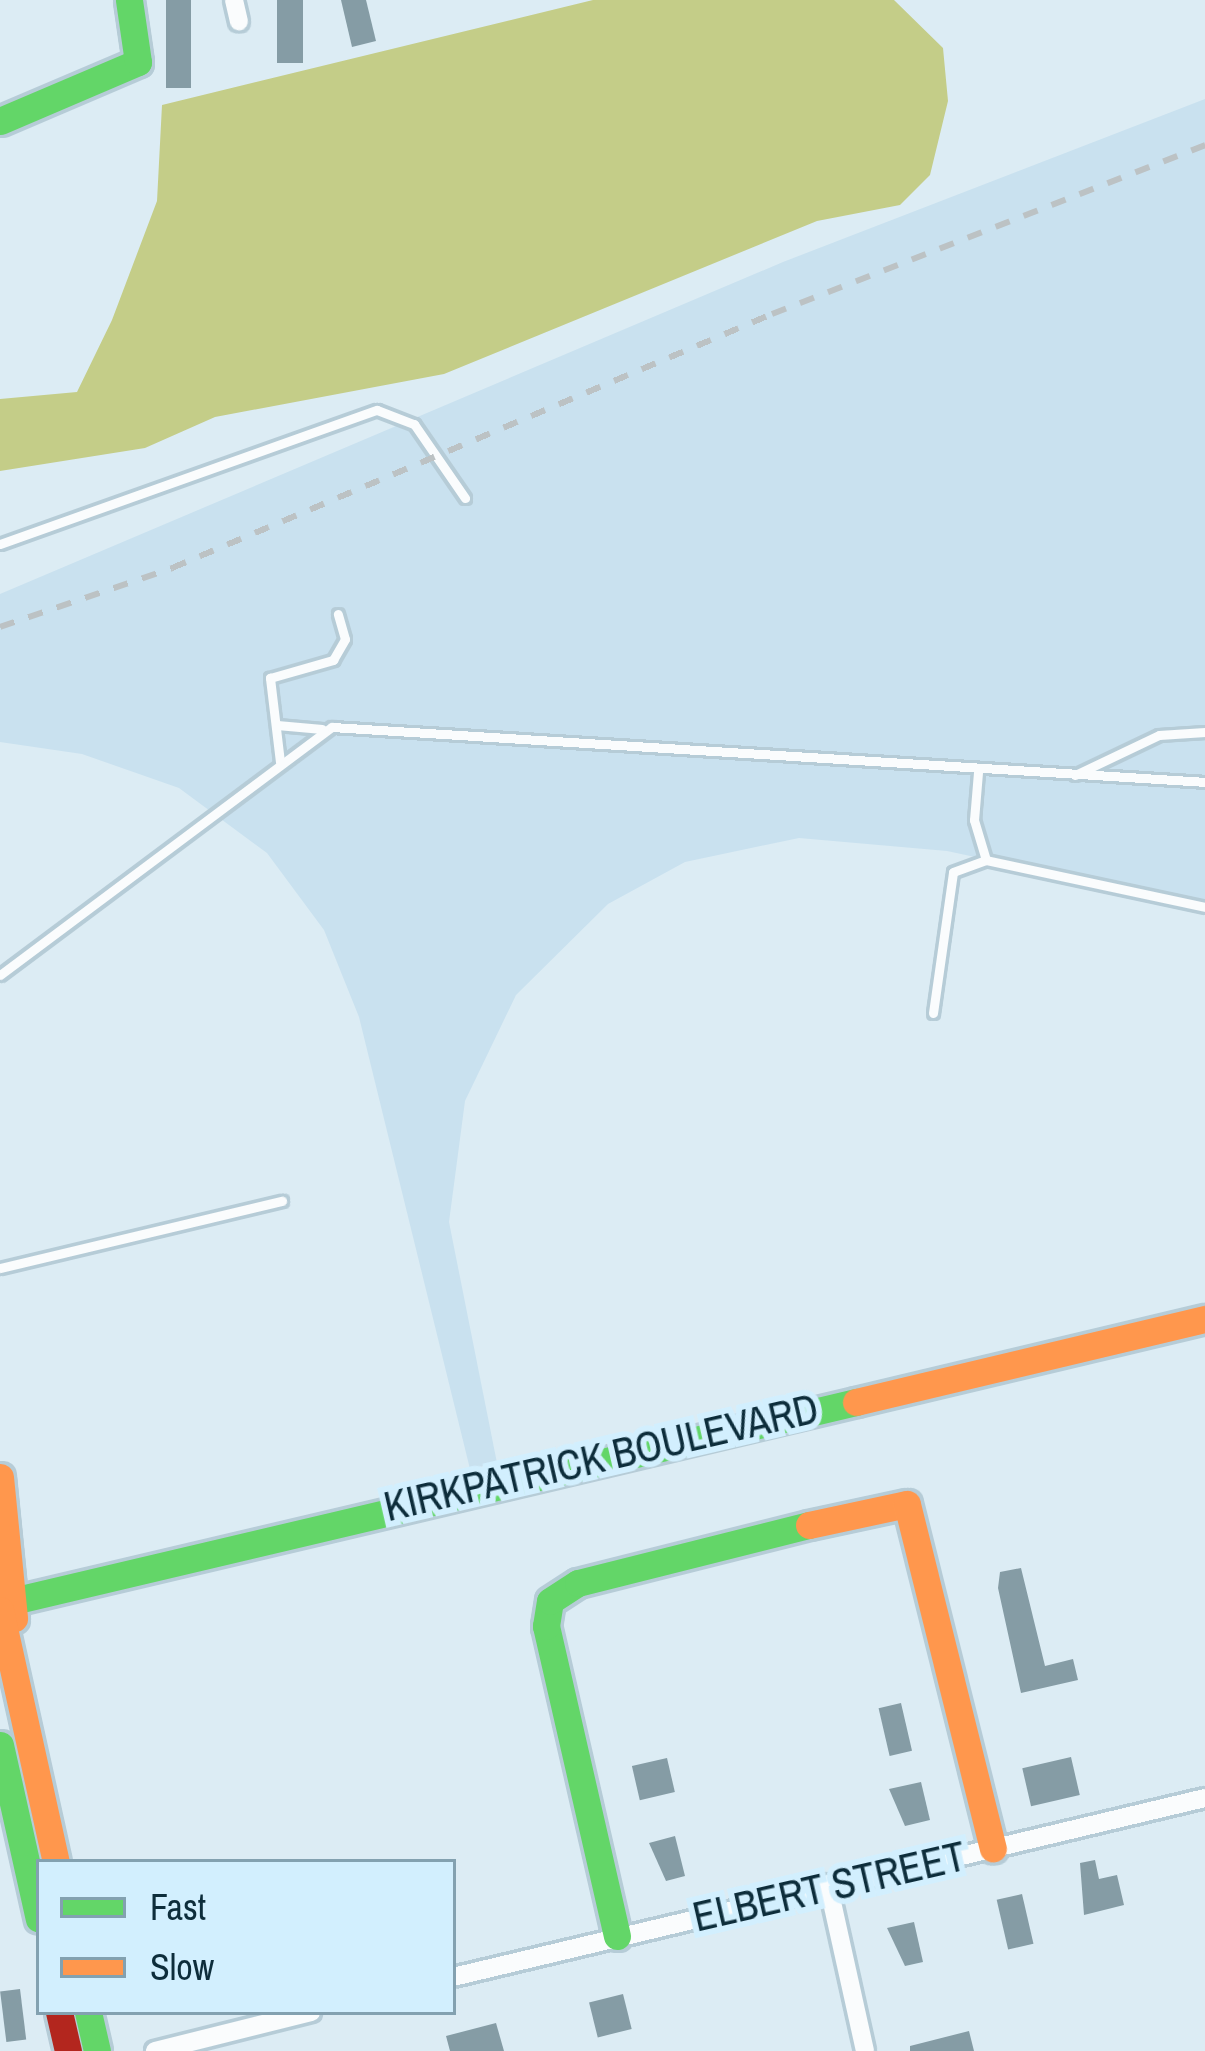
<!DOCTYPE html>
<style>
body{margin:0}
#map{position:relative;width:1205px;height:2051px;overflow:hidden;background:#dcecf4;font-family:"Archivo Narrow",sans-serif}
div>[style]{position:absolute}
.built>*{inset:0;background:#c9e1ef}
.forest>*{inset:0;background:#c4cd88}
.building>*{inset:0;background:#859ca5;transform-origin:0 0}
.roads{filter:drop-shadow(3px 0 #b6ccd7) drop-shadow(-3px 0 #b6ccd7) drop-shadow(0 3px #b6ccd7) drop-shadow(0 -3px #b6ccd7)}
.lane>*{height:9px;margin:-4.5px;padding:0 4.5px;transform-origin:4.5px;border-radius:4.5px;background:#fafcfd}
.street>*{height:18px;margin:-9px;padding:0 9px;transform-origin:9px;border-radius:9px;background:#fafcfd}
.fast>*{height:27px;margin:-13.5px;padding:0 13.5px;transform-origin:13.5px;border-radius:13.5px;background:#63d668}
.slow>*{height:27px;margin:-13.5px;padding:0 13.5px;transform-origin:13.5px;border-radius:13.5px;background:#ff974d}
.jam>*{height:27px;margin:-13.5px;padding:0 13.5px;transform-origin:13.5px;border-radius:13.5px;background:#b3261e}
.rail>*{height:6px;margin-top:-3px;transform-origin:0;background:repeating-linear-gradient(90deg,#bcc2c4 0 15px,transparent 0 30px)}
span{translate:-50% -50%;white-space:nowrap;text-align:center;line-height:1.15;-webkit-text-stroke:12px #d2effe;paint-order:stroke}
.street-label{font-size:42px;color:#0d2d3b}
.legend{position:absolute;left:36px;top:1859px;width:420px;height:156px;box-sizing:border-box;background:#d2effe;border:3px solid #83a1b0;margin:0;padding:15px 21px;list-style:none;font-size:36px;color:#0d2d3b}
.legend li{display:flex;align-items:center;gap:24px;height:60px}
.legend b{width:60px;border:3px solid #83a1b0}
</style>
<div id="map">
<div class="built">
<div style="clip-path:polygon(1205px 99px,1205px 906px,947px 851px,799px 838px,685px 862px,608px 904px,516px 995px,465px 1101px,449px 1222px,497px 1463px,470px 1469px,359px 1017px,324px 930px,267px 853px,179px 788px,82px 754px,0 742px,0 594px,783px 262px)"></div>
</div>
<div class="forest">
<div style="clip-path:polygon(593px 0,894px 0,943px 48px,948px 101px,930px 175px,900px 205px,817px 221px,444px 374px,215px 417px,145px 448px,0 471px,0 399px,77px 392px,112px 320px,157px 201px,162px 105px)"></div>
</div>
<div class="building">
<div style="left:166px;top:0;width:25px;height:88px"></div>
<div style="left:277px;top:0;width:26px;height:63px"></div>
<div style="clip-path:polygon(341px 0,366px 0,376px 41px,352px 47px)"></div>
<div style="clip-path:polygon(1021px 1568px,1045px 1666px,1073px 1659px,1078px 1680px,1021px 1693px,998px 1588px,1000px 1572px)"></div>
<div style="left:901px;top:1703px;width:49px;height:23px;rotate:77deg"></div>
<div style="left:1071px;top:1757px;width:39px;height:50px;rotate:77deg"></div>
<div style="left:667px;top:1758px;width:35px;height:36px;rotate:77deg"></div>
<div style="clip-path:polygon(921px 1782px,930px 1820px,905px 1826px,889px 1789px)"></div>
<div style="clip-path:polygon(675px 1836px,685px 1876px,666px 1881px,649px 1843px)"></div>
<div style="clip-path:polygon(1095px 1860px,1099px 1879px,1117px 1875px,1124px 1905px,1084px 1915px,1080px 1863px)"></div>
<div style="left:1022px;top:1894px;width:51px;height:26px;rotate:77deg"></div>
<div style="clip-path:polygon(914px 1922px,923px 1962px,905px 1966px,887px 1928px)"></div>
<div style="left:20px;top:1989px;width:51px;height:20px;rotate:83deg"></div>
<div style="left:623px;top:1994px;width:36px;height:35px;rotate:76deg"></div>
<div style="clip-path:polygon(496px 2023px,504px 2051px,450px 2051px,446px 2036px)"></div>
<div style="clip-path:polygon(969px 2031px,974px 2051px,910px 2051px,910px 2046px)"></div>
</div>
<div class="roads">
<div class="lane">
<div style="left:0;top:544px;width:400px;rotate:-19.6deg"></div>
<div style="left:377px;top:410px;width:40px;rotate:21deg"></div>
<div style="left:414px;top:424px;width:90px;rotate:55.4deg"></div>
<div style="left:277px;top:725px;width:45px;rotate:5.1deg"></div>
<div style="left:280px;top:762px;width:85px;rotate:-96.8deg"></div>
<div style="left:270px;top:678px;width:66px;rotate:-15.9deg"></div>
<div style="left:333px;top:660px;width:24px;rotate:-60deg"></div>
<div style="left:345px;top:639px;width:26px;rotate:-106deg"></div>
<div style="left:1075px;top:775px;width:93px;rotate:-25.5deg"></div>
<div style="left:1159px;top:735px;width:46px;rotate:-3.7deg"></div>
<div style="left:986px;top:860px;width:224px;rotate:12.1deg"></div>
<div style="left:0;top:975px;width:414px;rotate:-36.8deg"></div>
<div style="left:332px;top:727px;width:875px;rotate:3.6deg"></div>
<div style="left:933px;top:1013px;width:142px;rotate:-81.9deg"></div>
<div style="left:953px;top:872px;width:35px;rotate:-20deg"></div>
<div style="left:986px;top:860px;width:42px;rotate:-106.7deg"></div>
<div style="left:974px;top:820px;width:48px;rotate:-85.2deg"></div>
<div style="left:0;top:1268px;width:290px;rotate:-13.4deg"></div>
</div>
<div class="street">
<div style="left:234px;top:0;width:22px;rotate:77deg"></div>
<div style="left:828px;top:1884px;width:171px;rotate:77.5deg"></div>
<div style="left:453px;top:1977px;width:773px;rotate:-13.39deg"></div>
<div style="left:155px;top:2051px;width:161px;rotate:-14deg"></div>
</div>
<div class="fast">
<div style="left:0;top:121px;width:150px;rotate:-23.1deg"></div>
<div style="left:138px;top:62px;width:63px;rotate:-98.3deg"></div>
<div style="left:0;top:1604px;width:880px;rotate:-13.28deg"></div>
<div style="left:0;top:1745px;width:178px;rotate:77.4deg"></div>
<div style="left:617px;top:1936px;width:318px;rotate:-102.9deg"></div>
<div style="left:546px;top:1626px;width:25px;rotate:-81deg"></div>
<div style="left:550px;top:1601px;width:33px;rotate:-33deg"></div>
<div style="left:578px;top:1583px;width:238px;rotate:-14.1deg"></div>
<div style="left:88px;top:2012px;width:40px;rotate:77deg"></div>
</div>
<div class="slow">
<div style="left:856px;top:1402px;width:359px;rotate:-13.4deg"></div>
<div style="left:0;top:1477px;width:142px;rotate:84.3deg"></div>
<div style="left:809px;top:1525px;width:100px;rotate:-12.1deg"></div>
<div style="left:907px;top:1504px;width:355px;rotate:76deg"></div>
<div style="left:0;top:1610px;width:258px;rotate:77.5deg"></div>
</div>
<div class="jam">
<div style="left:59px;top:2012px;width:40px;rotate:77deg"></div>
</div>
</div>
<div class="rail">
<div style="left:0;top:627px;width:182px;rotate:-18.9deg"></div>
<div style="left:172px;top:568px;width:652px;rotate:-22.94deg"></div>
<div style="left:772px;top:314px;width:465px;rotate:-21.3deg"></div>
</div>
<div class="street-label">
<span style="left:601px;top:1457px;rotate:-13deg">KIRKPATRICK BOULEVARD</span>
<span style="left:829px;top:1886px;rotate:-13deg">ELBERT STREET</span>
</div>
<ul class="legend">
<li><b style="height:15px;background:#63d668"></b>Fast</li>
<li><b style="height:15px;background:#ff974d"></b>Slow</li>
</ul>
</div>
